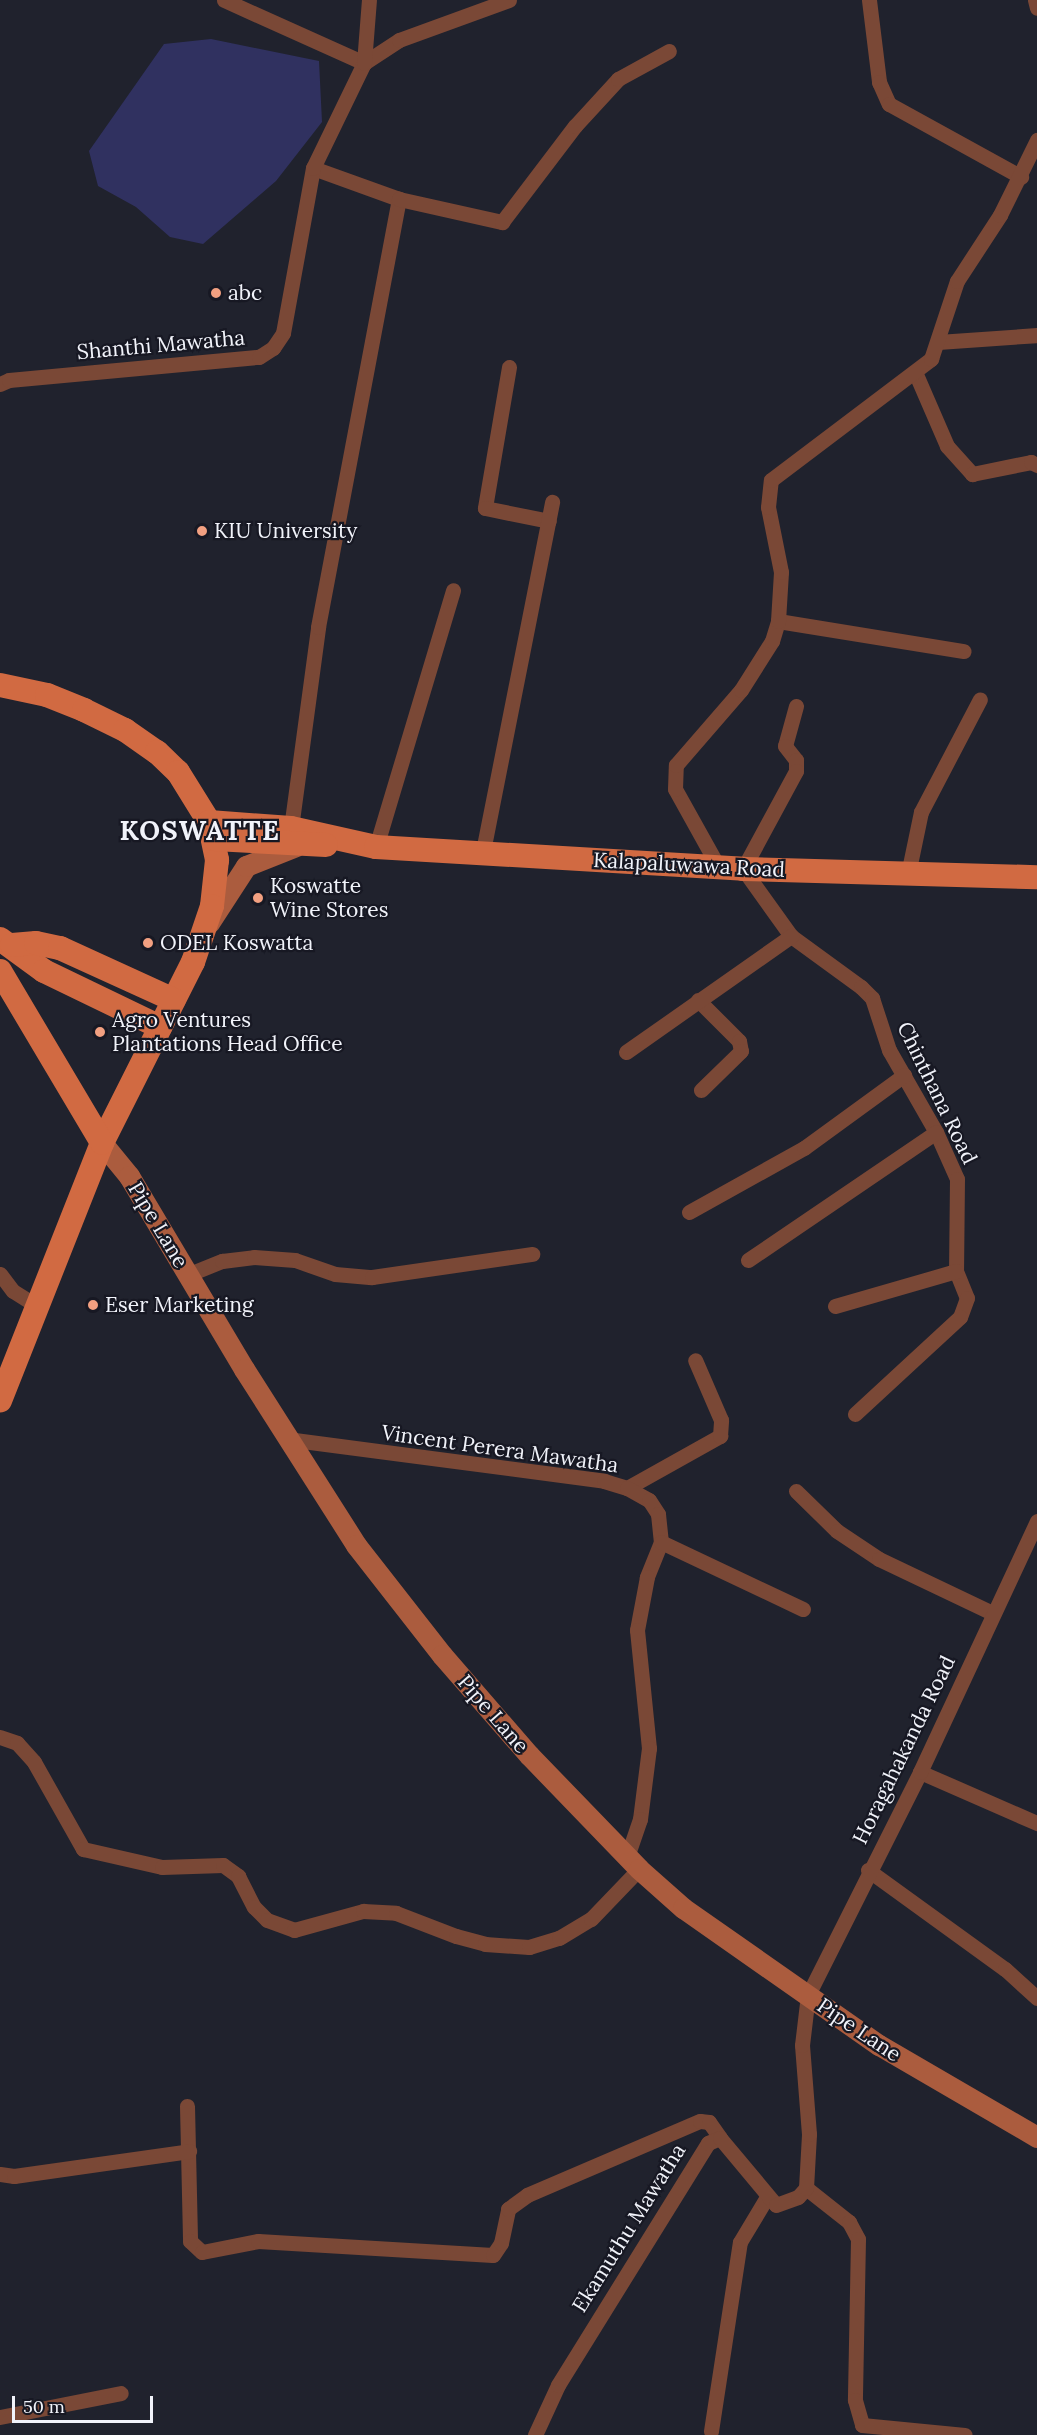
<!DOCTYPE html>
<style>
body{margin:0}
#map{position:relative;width:1037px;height:2435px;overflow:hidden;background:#20222d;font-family:Lora,serif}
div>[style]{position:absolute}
.green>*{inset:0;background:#303160}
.street>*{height:15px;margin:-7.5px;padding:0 7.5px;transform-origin:7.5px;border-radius:7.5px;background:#7a4836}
.secondary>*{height:21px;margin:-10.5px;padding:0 10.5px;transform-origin:10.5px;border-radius:10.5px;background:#ab5c3e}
.primary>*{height:24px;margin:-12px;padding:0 12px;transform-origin:12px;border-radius:12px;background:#d16a42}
.dots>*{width:16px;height:16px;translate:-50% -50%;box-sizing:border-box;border:3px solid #171823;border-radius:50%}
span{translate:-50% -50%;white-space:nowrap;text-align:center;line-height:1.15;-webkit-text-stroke:4.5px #171823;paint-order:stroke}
.poi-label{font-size:21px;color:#f1f3fa}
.left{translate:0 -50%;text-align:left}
.street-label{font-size:21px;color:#f1f3fa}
.district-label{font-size:27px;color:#f1f3fa;font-weight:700;letter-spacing:1.5px}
.scale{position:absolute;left:12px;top:2396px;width:141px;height:27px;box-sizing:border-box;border:3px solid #f1f3fa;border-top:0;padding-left:8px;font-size:18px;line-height:21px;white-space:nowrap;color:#f1f3fa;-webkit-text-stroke:4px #171823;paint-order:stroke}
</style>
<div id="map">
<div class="green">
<div style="clip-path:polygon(211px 39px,319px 61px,322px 122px,276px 181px,203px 244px,170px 237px,136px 207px,98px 186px,89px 151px,164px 44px)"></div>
</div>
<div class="street">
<div style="left:224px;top:0;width:154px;rotate:24.2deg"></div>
<div style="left:869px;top:0;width:83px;rotate:83deg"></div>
<div style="left:879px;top:82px;width:24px;rotate:66deg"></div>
<div style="left:889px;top:104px;width:151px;rotate:28.9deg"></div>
<div style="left:1035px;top:0;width:8px;rotate:76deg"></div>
<div style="left:364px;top:63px;width:42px;rotate:-33.3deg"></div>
<div style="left:399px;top:40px;width:117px;rotate:-20deg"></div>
<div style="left:313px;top:168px;width:91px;rotate:19.8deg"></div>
<div style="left:938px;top:342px;width:99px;rotate:-4deg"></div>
<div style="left:509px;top:367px;width:143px;rotate:99.7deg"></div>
<div style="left:485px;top:508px;width:65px;rotate:11.5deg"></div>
<div style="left:915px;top:372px;width:81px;rotate:66.6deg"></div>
<div style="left:947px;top:446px;width:38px;rotate:48deg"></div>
<div style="left:972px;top:474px;width:60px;rotate:-11.5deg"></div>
<div style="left:1031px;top:462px;width:7px;rotate:27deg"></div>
<div style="left:0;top:384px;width:10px;rotate:-24deg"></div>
<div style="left:9px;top:380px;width:251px;rotate:-5.3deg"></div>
<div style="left:259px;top:357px;width:17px;rotate:-33deg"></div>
<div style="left:273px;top:348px;width:18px;rotate:-56deg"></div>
<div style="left:283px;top:333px;width:168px;rotate:-79.7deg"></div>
<div style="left:313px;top:168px;width:117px;rotate:-64.1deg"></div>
<div style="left:364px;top:63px;width:63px;rotate:-85.5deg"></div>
<div style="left:778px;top:621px;width:188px;rotate:9.2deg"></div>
<div style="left:796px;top:706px;width:41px;rotate:105.4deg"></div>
<div style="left:785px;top:746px;width:18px;rotate:52deg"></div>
<div style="left:796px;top:760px;width:11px;rotate:90deg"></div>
<div style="left:796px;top:771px;width:111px;rotate:118.4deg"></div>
<div style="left:743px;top:869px;width:82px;rotate:54.4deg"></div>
<div style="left:791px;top:936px;width:87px;rotate:36.1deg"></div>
<div style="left:861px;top:987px;width:16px;rotate:45deg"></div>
<div style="left:872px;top:998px;width:55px;rotate:71.9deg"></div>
<div style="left:889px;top:1050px;width:95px;rotate:60.2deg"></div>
<div style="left:936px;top:1132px;width:51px;rotate:65.9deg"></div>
<div style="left:957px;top:1179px;width:92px;rotate:90.6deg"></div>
<div style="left:956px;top:1271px;width:29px;rotate:68deg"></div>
<div style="left:967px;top:1298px;width:20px;rotate:110deg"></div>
<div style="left:960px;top:1317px;width:143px;rotate:137.3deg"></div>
<div style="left:291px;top:828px;width:203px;rotate:-82.3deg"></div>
<div style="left:318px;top:627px;width:436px;rotate:-79.3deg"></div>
<div style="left:399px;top:199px;width:106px;rotate:12.6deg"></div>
<div style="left:502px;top:222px;width:121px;rotate:-52.8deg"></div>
<div style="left:575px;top:126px;width:64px;rotate:-47.5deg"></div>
<div style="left:618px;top:79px;width:58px;rotate:-28.8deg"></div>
<div style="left:376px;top:847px;width:268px;rotate:-73.3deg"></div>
<div style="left:483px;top:851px;width:356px;rotate:-78.8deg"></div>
<div style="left:719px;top:868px;width:90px;rotate:-119.1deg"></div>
<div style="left:675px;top:789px;width:24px;rotate:-88deg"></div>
<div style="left:676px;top:765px;width:99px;rotate:-49.1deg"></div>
<div style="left:741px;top:690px;width:58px;rotate:-57.7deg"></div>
<div style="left:772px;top:641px;width:21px;rotate:-73deg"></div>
<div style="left:778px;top:621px;width:49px;rotate:-86.5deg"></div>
<div style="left:781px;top:572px;width:66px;rotate:-101.3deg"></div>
<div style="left:768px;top:507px;width:27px;rotate:-84deg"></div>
<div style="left:771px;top:480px;width:201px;rotate:-37.1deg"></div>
<div style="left:931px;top:359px;width:82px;rotate:-71.6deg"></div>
<div style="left:957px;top:281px;width:79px;rotate:-56.9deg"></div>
<div style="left:1000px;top:215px;width:84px;rotate:-63.7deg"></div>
<div style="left:908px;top:874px;width:63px;rotate:-78.2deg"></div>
<div style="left:921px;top:812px;width:127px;rotate:-62.4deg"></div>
<div style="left:698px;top:1000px;width:58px;rotate:45deg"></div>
<div style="left:739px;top:1041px;width:10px;rotate:79deg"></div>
<div style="left:741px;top:1051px;width:56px;rotate:135.7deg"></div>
<div style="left:626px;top:1052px;width:202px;rotate:-35.1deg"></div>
<div style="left:689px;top:1212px;width:132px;rotate:-29.1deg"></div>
<div style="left:804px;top:1148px;width:124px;rotate:-36.1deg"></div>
<div style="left:748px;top:1260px;width:227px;rotate:-34.2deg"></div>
<div style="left:0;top:1274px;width:21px;rotate:53deg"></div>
<div style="left:13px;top:1291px;width:28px;rotate:32deg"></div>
<div style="left:187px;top:1275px;width:38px;rotate:-22deg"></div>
<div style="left:222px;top:1261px;width:32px;rotate:-7deg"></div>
<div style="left:254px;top:1257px;width:41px;rotate:4.2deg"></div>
<div style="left:295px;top:1260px;width:42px;rotate:19.3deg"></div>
<div style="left:335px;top:1274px;width:37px;rotate:5deg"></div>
<div style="left:372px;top:1277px;width:162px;rotate:-8.2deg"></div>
<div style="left:835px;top:1306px;width:126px;rotate:-16.1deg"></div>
<div style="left:287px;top:1439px;width:320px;rotate:7.5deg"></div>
<div style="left:604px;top:1481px;width:24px;rotate:17deg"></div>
<div style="left:627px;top:1488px;width:107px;rotate:-29.2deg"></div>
<div style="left:720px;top:1436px;width:16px;rotate:-86deg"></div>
<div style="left:721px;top:1420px;width:65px;rotate:-113.4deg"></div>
<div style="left:627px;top:1488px;width:25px;rotate:29deg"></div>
<div style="left:649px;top:1500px;width:17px;rotate:57deg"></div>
<div style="left:658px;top:1514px;width:28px;rotate:84deg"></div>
<div style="left:661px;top:1542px;width:38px;rotate:112deg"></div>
<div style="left:647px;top:1577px;width:54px;rotate:100.7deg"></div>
<div style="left:637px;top:1630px;width:119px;rotate:84.2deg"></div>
<div style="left:649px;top:1748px;width:72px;rotate:97.2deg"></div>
<div style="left:640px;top:1819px;width:40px;rotate:108.9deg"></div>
<div style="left:796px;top:1491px;width:57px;rotate:44.3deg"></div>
<div style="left:837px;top:1531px;width:50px;rotate:33.7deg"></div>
<div style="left:879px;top:1559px;width:125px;rotate:25.5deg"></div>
<div style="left:661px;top:1542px;width:157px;rotate:25.3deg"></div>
<div style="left:0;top:1737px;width:18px;rotate:19deg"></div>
<div style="left:17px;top:1743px;width:25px;rotate:48deg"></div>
<div style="left:34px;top:1762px;width:100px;rotate:60.6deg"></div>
<div style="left:83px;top:1849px;width:81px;rotate:12.8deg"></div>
<div style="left:162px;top:1867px;width:61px;rotate:-1.9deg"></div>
<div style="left:223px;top:1865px;width:19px;rotate:36deg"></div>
<div style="left:238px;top:1876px;width:35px;rotate:63deg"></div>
<div style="left:254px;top:1907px;width:18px;rotate:45deg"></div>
<div style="left:267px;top:1920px;width:29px;rotate:20deg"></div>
<div style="left:294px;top:1930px;width:72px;rotate:-15.4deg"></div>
<div style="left:363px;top:1911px;width:33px;rotate:3deg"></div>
<div style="left:396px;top:1913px;width:64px;rotate:21deg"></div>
<div style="left:456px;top:1936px;width:30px;rotate:15deg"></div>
<div style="left:485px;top:1944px;width:44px;rotate:3.9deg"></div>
<div style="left:529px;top:1947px;width:31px;rotate:-17deg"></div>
<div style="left:559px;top:1938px;width:37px;rotate:-31deg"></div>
<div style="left:591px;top:1919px;width:69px;rotate:-46.2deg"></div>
<div style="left:920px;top:1772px;width:128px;rotate:23.6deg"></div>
<div style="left:868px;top:1870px;width:169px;rotate:35.9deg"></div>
<div style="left:1005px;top:1969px;width:43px;rotate:42.2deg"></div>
<div style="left:187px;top:2106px;width:135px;rotate:88.7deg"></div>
<div style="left:190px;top:2241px;width:16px;rotate:43deg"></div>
<div style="left:202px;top:2252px;width:57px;rotate:-11.1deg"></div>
<div style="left:258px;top:2241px;width:235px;rotate:3.4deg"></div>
<div style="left:493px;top:2255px;width:14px;rotate:-56deg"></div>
<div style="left:501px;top:2243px;width:35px;rotate:-78deg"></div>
<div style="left:508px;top:2209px;width:24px;rotate:-36deg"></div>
<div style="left:527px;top:2195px;width:188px;rotate:-23.2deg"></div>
<div style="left:700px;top:2121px;width:9px;rotate:6deg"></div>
<div style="left:709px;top:2122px;width:19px;rotate:55deg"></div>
<div style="left:0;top:2174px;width:14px;rotate:8deg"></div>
<div style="left:14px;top:2176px;width:177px;rotate:-8.1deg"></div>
<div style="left:806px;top:2188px;width:55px;rotate:38.3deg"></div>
<div style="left:849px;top:2222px;width:19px;rotate:62deg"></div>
<div style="left:858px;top:2239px;width:161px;rotate:91.1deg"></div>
<div style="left:855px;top:2400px;width:26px;rotate:74deg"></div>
<div style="left:862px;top:2425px;width:103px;rotate:5.5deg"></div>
<div style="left:0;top:2417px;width:123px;rotate:-11.2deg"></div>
<div style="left:711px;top:2431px;width:191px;rotate:-81.3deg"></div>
<div style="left:740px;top:2242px;width:52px;rotate:-59deg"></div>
<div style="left:535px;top:2435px;width:55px;rotate:-65.3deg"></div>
<div style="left:558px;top:2385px;width:285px;rotate:-58.2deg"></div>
<div style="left:708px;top:2143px;width:13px;rotate:-23deg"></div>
<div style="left:720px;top:2138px;width:87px;rotate:50.1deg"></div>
<div style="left:776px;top:2205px;width:23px;rotate:-20deg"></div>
<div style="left:798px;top:2197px;width:12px;rotate:-48deg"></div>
<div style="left:806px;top:2188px;width:54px;rotate:-86.8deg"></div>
<div style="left:809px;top:2134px;width:89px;rotate:-94.5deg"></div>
<div style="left:802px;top:2045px;width:50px;rotate:-83.2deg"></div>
<div style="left:808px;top:1995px;width:250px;rotate:-63.3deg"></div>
<div style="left:920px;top:1772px;width:277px;rotate:-65deg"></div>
</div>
<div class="secondary">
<div style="left:209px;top:923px;width:68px;rotate:-57deg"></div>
<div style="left:246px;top:866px;width:54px;rotate:-21.8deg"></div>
<div style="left:102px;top:1143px;width:43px;rotate:50.7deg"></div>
<div style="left:129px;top:1176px;width:225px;rotate:59.2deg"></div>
<div style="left:244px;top:1369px;width:209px;rotate:57.5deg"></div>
<div style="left:356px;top:1545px;width:140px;rotate:52deg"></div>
<div style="left:442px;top:1655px;width:133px;rotate:49deg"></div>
<div style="left:529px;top:1755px;width:158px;rotate:46deg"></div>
<div style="left:639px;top:1869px;width:59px;rotate:41.6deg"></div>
<div style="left:683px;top:1908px;width:239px;rotate:35deg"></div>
<div style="left:879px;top:2045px;width:183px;rotate:30.2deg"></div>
</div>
<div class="primary">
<div style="left:0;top:685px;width:48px;rotate:12deg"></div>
<div style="left:47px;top:695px;width:40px;rotate:22deg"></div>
<div style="left:84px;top:710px;width:46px;rotate:26deg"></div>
<div style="left:125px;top:730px;width:39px;rotate:35deg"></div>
<div style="left:157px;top:752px;width:29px;rotate:44deg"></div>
<div style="left:178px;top:772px;width:59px;rotate:58.2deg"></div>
<div style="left:209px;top:822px;width:39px;rotate:78deg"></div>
<div style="left:217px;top:860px;width:46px;rotate:96.2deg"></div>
<div style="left:212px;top:906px;width:59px;rotate:108.7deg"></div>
<div style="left:193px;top:962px;width:203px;rotate:116.7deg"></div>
<div style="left:102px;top:1143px;width:277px;rotate:111.6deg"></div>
<div style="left:209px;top:822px;width:82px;rotate:4.2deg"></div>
<div style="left:291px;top:828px;width:87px;rotate:12.6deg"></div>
<div style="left:376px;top:847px;width:368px;rotate:3.4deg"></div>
<div style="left:743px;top:869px;width:294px;rotate:1.6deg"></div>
<div style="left:215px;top:839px;width:111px;rotate:3.1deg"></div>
<div style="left:0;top:939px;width:54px;rotate:36deg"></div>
<div style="left:44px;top:971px;width:129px;rotate:25.8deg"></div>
<div style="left:12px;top:945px;width:24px;rotate:-5deg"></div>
<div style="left:36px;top:943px;width:25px;rotate:12deg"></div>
<div style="left:60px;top:948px;width:125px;rotate:24.5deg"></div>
<div style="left:0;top:971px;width:200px;rotate:59.3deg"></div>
</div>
<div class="dots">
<div style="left:216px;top:293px;background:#f2a081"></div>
<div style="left:202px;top:531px;background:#f2a081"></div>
<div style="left:258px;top:898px;background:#f2a081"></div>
<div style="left:148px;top:943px;background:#f2a081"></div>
<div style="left:100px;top:1032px;background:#f2a081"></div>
<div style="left:93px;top:1305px;background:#f2a081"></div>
</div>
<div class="poi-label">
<span class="left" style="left:228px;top:293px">abc</span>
<span class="left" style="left:214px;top:531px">KIU University</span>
<span class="left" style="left:270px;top:898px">Koswatte<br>Wine Stores</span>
<span class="left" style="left:160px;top:943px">ODEL Koswatta</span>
<span class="left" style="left:112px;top:1032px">Agro Ventures<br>Plantations Head Office</span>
<span class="left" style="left:105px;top:1305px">Eser Marketing</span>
</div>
<div class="street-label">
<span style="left:161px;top:345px;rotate:-5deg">Shanthi Mawatha</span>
<span style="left:689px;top:865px;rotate:3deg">Kalapaluwawa Road</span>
<span style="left:937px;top:1093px;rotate:64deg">Chinthana Road</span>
<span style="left:158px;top:1225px;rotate:59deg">Pipe Lane</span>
<span style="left:500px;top:1449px;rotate:8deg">Vincent Perera Mawatha</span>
<span style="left:493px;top:1714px;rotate:49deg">Pipe Lane</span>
<span style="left:904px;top:1750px;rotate:-64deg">Horagahakanda Road</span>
<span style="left:859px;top:2030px;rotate:34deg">Pipe Lane</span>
<span style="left:629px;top:2228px;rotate:-58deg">Ekamuthu Mawatha</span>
</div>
<div class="district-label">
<span style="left:200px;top:831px">KOSWATTE</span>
</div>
<div class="scale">50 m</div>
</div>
